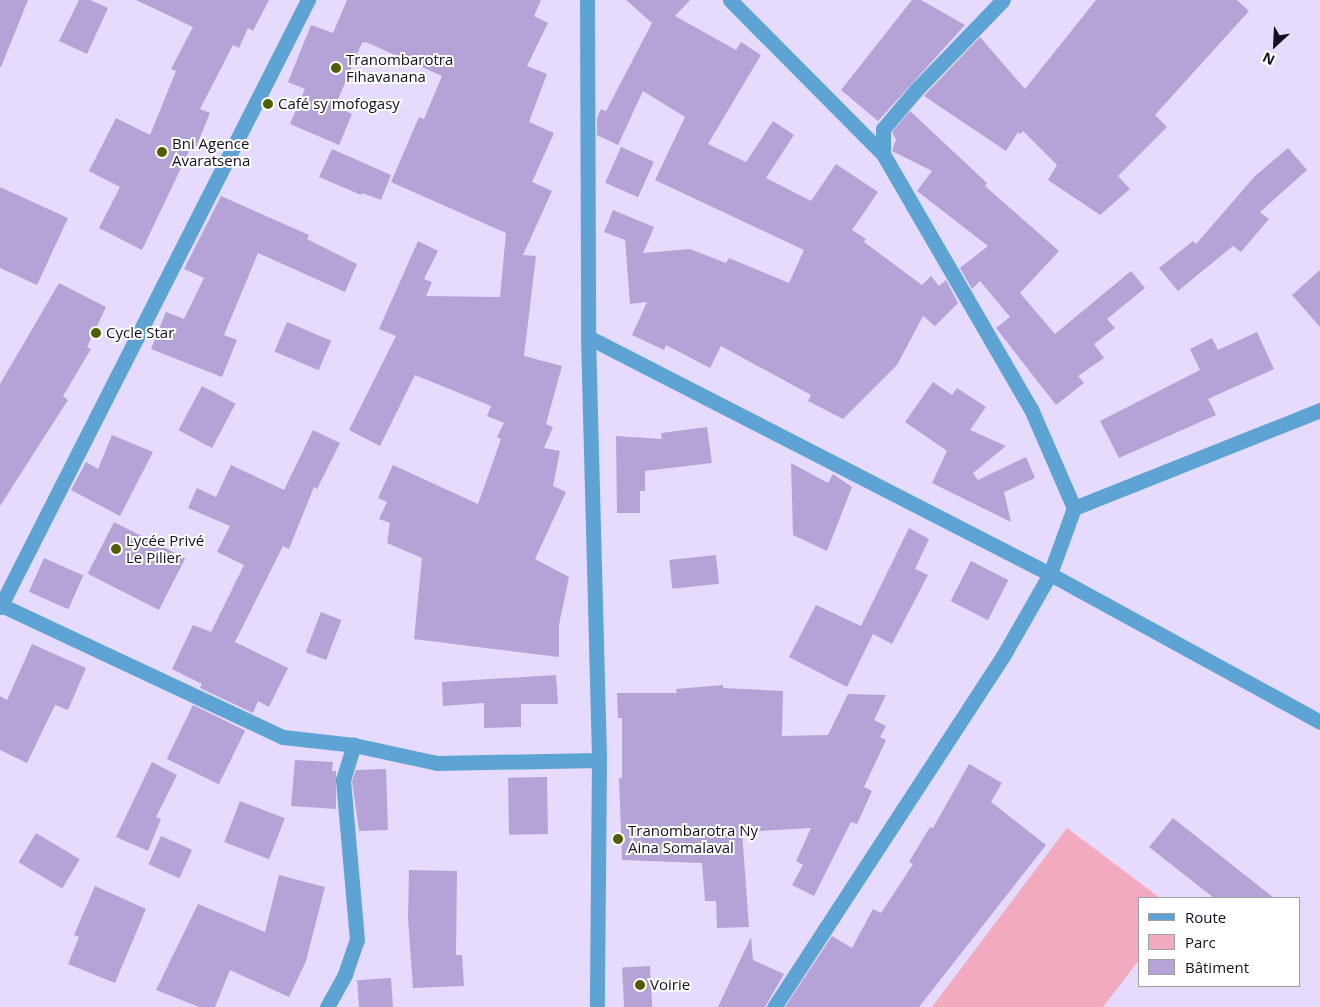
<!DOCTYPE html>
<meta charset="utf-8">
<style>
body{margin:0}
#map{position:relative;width:1320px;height:1007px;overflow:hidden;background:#e6dbfc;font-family:"Open Sans",sans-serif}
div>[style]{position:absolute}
.green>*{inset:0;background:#f2aabe}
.building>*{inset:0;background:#b5a3d8;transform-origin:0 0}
.minor>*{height:15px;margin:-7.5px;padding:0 7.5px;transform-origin:7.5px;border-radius:7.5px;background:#5da4d5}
.tertiary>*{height:15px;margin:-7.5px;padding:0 7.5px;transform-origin:7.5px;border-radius:7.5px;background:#5da4d5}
.dots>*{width:14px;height:14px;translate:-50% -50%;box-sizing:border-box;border:2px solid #fff;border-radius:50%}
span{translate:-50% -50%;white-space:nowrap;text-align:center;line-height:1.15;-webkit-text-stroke:4px #fff;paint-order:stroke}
.poi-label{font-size:15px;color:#150e21}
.left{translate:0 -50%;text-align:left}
.legend{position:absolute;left:1138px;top:897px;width:162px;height:90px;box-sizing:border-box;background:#fff;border:1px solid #a19fa6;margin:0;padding:6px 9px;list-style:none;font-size:15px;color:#150e21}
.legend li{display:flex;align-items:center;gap:10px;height:25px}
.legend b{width:25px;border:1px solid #a19fa6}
.north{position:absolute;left:1250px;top:20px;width:50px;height:50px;-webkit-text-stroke:4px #fff;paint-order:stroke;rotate:205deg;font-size:14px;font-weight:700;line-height:20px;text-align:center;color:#150e21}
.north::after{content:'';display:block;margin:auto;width:18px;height:22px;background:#150e21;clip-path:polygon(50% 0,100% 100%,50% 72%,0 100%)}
</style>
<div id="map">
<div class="green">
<div style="clip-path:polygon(1067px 828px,1160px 898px,1139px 898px,1139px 960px,1103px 1007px,932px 1007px)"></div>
</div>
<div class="building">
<div style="clip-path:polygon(0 0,28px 0,1px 67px,0 67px)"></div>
<div style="clip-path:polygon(79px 0,90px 0,108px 8px,87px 54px,59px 41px)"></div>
<div style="clip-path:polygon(136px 0,269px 0,253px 31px,248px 28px,239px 48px,233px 45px,200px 109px,210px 113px,196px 147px,192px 145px,142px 250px,99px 228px,120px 187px,89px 171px,116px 118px,150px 135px,176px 71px,171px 69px,193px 27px)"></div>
<div style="clip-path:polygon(347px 0,541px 0,534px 16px,548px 23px,527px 66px,547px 74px,529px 122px,554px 133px,532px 182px,552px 191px,523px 255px,536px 256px,524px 356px,562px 366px,546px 424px,553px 427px,544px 448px,560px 451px,553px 486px,566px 492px,535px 559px,569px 577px,559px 625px,559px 657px,414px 639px,422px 558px,387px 543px,390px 523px,379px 519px,387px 502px,378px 498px,393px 465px,478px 504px,501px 439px,497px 437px,504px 423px,487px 416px,491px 406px,415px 375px,380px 446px,349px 430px,396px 336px,379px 329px,418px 241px,438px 251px,424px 279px,432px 282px,426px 296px,500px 297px,506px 233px,391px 182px,419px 117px,424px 119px,442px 76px,366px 42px,362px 43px,335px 106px,352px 114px,339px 145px,290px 124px,305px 89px,288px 82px,311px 25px,333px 33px)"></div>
<div style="clip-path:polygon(626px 0,690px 0,675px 16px,736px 50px,741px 42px,761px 55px,708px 144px,746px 162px,773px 121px,794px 135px,766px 178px,811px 201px,836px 164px,878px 192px,852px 230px,866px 239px,864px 242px,922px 285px,931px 276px,939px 286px,946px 280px,958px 303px,935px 326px,923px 316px,897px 365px,843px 419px,808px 401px,811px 395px,721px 346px,710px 368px,666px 345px,664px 350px,632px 335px,647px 302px,630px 304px,625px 240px,604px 232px,613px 210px,654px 227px,643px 253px,690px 249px,726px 263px,729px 258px,789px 283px,804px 250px,655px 180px,685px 117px,643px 91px,618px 145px,597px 135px,597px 118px,601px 109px,606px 111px,652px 23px)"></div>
<div style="clip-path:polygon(912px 0,921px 0,965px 25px,878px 121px,841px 90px)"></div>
<div style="clip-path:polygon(1096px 0,1237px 0,1249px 11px,1155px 115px,1167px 127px,1118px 176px,1130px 189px,1100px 215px,1048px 180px,1057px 165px,1023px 131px,1020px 134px,1018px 132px,1006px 151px,924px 96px,980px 37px,1025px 89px)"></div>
<div style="clip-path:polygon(910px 111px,987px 183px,985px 186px,1059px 251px,1020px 293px,1055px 334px,1131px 271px,1145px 288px,1107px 319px,1115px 328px,1094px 344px,1104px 358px,1078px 376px,1084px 383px,1056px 405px,996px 328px,1010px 317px,980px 281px,972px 289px,960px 268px,988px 246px,917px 191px,932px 171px,892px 151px,896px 140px,892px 132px)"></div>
<div style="left:621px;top:147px;width:36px;height:39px;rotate:24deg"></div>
<div style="clip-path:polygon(1288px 148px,1307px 170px,1260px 212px,1269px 219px,1241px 252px,1233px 246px,1178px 291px,1159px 268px,1193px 241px,1196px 244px,1255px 176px)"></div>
<div style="clip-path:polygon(332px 149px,391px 175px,381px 200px,362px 193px,361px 195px,319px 177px)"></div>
<div style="clip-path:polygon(0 187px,68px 218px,37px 285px,0 268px)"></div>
<div style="clip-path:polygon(221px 196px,309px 235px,307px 239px,357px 264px,345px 292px,258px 253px,224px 335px,237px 340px,222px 377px,151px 349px,166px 312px,184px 319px,204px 278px,184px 269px)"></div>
<div style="clip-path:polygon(1320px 270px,1320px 327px,1292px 295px)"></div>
<div style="clip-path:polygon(59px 283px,106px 307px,87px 347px,91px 349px,63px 396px,68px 400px,0 506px,0 384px)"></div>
<div style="left:287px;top:322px;width:48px;height:32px;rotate:23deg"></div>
<div style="clip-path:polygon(1257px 332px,1274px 369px,1208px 399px,1216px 415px,1119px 458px,1100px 421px,1200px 370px,1190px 349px,1212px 338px,1218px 350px)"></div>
<div style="clip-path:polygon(933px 382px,952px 395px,957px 388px,986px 407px,970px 430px,1006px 446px,973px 473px,978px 480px,1026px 457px,1035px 478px,1004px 492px,1011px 522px,932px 483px,947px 451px,905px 422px)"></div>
<div style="left:202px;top:386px;width:38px;height:50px;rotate:28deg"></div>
<div style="clip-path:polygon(707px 427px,712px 463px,645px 471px,645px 491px,640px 491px,640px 513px,617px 513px,616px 436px,662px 439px,661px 433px)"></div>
<div style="clip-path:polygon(313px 430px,340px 443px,317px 489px,314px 487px,289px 549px,283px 546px,235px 642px,288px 668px,269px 707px,258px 701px,253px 713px,200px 688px,202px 684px,172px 669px,193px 625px,211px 632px,244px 565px,217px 552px,230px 526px,188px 508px,197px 488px,216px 497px,231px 465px,284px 490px)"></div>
<div style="clip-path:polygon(112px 435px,153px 452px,120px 516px,71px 490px,86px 462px,98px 469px)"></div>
<div style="clip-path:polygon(791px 463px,828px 483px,833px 474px,852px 487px,827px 551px,793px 535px)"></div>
<div style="left:114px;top:522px;width:80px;height:58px;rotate:27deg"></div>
<div style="clip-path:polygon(909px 528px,929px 539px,915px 569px,928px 575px,892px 644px,873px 634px,847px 687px,789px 657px,816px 605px,861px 626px)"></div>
<div style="left:716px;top:555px;width:29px;height:47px;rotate:84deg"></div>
<div style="left:44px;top:558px;width:43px;height:37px;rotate:24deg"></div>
<div style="left:971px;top:561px;width:42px;height:45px;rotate:27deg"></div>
<div style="left:321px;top:612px;width:22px;height:43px;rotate:21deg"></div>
<div style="clip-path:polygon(32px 644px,86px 668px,68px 710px,55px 705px,27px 763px,0 750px,0 696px,7px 700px)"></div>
<div style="clip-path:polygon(556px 675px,558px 704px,521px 704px,521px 727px,484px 728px,484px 703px,443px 706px,442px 682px)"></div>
<div style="clip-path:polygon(723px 685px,723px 688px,783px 691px,782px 736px,828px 735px,848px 694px,886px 695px,874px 720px,886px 726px,880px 737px,886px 740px,864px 787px,872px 791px,857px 824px,851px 822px,814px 896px,792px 885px,803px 865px,796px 861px,811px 828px,742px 832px,749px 927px,717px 928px,716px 901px,705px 901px,702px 863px,622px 860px,619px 778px,622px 778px,622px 718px,618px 718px,617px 693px,677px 693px,676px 689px)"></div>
<div style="left:193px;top:705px;width:58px;height:60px;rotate:26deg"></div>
<div style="clip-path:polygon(295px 760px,333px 762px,332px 771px,336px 771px,336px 809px,291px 806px)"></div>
<div style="clip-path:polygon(152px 762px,177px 775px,156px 817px,161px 819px,148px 851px,116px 837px)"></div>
<div style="clip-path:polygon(969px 764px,1002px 783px,991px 802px,1046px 845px,919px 1007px,785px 1007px,832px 936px,852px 948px,873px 909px,881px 913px,913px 864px,909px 862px,930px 827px,933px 828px)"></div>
<div style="clip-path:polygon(386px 769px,388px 830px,359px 831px,352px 781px,356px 770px)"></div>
<div style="left:547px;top:777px;width:57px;height:39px;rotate:89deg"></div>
<div style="left:240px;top:801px;width:48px;height:44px;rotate:21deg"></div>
<div style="clip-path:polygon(1173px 818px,1274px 898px,1214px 898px,1149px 847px)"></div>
<div style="left:36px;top:833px;width:51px;height:34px;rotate:31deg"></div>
<div style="left:161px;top:836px;width:34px;height:31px;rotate:24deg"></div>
<div style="clip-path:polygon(409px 870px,457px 871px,456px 955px,462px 955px,464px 986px,413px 988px,408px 919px)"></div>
<div style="clip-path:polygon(279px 875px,325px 887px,306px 961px,289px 997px,230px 970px,215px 1007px,199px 1007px,156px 990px,198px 904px,265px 932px)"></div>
<div style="clip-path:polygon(95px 886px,146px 909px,115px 983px,68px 964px,79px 937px,74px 935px)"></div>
<div style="clip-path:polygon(751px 937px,753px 960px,784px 974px,765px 1007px,718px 1007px)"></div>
<div style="left:650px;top:966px;width:41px;height:28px;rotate:87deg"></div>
<div style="left:391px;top:978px;width:29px;height:34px;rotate:86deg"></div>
</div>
<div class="minor">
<div style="left:587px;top:0;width:337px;rotate:89.8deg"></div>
<div style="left:588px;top:337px;width:423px;rotate:88.5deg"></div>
<div style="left:599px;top:760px;width:247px;rotate:90.5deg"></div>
<div style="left:730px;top:0;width:217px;rotate:45.2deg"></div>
<div style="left:883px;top:154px;width:295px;rotate:59.9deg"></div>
<div style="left:1031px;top:409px;width:108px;rotate:66.5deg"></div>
<div style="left:1074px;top:508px;width:70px;rotate:110deg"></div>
<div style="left:1050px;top:574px;width:95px;rotate:119.8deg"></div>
<div style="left:1003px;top:656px;width:419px;rotate:123.1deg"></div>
<div style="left:883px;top:154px;width:25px;rotate:-90deg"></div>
<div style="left:883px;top:129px;width:51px;rotate:-49.8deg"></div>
<div style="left:916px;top:90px;width:125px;rotate:-46deg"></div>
<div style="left:588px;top:337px;width:519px;rotate:27.16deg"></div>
<div style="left:1050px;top:574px;width:308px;rotate:28.7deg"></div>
<div style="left:1074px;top:508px;width:265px;rotate:-21.7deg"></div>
<div style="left:1px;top:605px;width:311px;rotate:25.1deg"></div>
<div style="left:283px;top:737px;width:71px;rotate:6.4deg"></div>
<div style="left:354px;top:745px;width:85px;rotate:12.2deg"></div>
<div style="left:437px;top:763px;width:162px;rotate:-1.1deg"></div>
<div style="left:327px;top:1007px;width:38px;rotate:-61deg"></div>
<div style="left:345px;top:974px;width:36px;rotate:-71deg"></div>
<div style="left:357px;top:940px;width:161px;rotate:-95deg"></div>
<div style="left:343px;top:780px;width:37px;rotate:-73deg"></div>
</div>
<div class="tertiary">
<div style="left:0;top:607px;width:681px;rotate:-63.1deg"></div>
</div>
<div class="dots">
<div style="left:336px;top:68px;background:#4e5e00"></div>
<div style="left:268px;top:104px;background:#4e5e00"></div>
<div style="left:162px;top:152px;background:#4e5e00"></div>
<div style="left:96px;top:333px;background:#4e5e00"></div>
<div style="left:116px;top:549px;background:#4e5e00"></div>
<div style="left:618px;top:839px;background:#4e5e00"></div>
<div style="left:640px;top:985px;background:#4e5e00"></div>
</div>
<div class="poi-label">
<span class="left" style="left:346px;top:68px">Tranombarotra<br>Fihavanana</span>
<span class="left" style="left:278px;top:104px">Café sy mofogasy</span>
<span class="left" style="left:172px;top:152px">Bni Agence<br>Avaratsena</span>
<span class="left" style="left:106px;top:333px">Cycle Star</span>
<span class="left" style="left:126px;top:549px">Lycée Privé<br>Le Pilier</span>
<span class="left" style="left:628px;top:839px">Tranombarotra Ny<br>Aina Somalaval</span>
<span class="left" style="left:650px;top:985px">Voirie</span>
</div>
<ul class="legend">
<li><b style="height:6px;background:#5da4d5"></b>Route</li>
<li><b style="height:14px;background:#f2aabe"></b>Parc</li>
<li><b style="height:14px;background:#b5a3d8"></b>Bâtiment</li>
</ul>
<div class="north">N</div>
</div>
